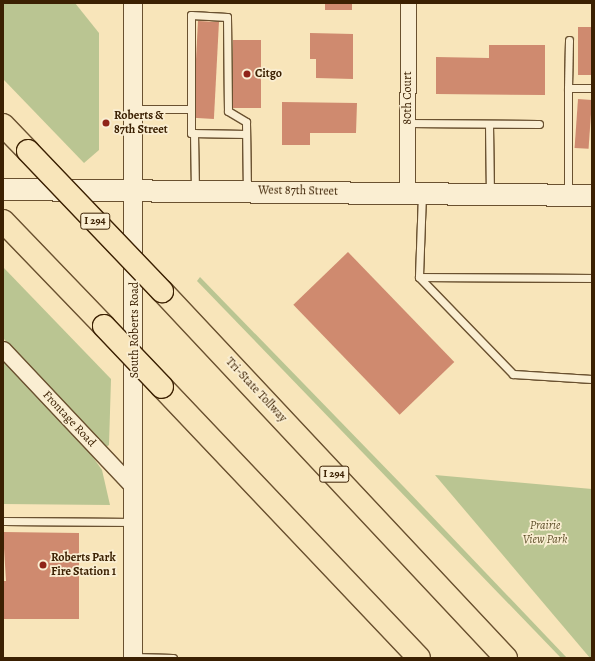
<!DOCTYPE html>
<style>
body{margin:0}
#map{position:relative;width:595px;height:661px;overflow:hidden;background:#f8e5ba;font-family:Alegreya,serif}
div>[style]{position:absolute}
.green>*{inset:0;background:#bac592}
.building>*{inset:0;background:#cf8a6f;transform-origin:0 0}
.roads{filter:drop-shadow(1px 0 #6a5130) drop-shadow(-1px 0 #6a5130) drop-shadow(0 1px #6a5130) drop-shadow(0 -1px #6a5130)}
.service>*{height:7px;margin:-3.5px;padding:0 3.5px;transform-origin:3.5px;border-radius:3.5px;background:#faeed2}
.minor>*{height:15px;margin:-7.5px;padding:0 7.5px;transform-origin:7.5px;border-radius:7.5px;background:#faeed2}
.tertiary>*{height:18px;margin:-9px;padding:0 9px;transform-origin:9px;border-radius:9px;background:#faeed2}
.secondary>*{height:21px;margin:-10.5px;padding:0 10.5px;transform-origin:10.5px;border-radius:10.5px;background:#faeed2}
.motorway>*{height:22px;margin:-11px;padding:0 11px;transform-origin:11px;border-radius:11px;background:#f8e5ba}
.bridges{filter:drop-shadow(1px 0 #3b2002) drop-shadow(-1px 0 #3b2002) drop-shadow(0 1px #3b2002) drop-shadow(0 -1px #3b2002)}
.motorway-bridge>*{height:22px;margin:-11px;padding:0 11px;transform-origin:11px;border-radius:11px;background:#f8e5ba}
.dots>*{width:11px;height:11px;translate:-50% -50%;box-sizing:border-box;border:2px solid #faeed2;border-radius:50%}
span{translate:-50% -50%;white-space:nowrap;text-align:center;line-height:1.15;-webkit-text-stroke:3.5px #faeed2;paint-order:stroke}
.shield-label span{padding:1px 3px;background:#faeed2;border:1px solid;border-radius:3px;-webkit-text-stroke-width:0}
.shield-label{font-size:11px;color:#3b2002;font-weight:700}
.poi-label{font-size:12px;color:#3b2002;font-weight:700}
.left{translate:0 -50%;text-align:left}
.street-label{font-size:12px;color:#3b2002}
.park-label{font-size:12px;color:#61522d;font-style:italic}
.frame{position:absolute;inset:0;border:4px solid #3b2002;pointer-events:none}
</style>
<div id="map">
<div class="green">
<div style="clip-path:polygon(3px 3px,75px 3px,99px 33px,99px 150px,84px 163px,3px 79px)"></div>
<div style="clip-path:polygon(3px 267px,111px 379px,109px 445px,106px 447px,3px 338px)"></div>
<div style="clip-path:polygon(200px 277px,403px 486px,567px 658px,561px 658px,197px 281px)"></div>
<div style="clip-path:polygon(3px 360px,90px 453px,102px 470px,110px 505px,3px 504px)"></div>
<div style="clip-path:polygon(435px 475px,592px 489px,592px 658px,590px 658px)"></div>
</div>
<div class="building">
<div style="left:325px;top:3px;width:27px;height:7px"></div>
<div style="left:198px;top:21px;width:21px;height:97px;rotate:3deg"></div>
<div style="left:578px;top:27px;width:14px;height:48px"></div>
<div style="clip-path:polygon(310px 33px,353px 34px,353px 79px,316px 78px,316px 59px,310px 59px)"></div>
<div style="left:233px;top:40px;width:28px;height:68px"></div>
<div style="clip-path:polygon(489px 45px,545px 45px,545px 95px,436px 94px,436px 57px,489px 58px)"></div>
<div style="left:578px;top:99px;width:14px;height:49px;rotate:4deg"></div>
<div style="clip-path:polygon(282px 102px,357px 103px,356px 133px,310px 133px,310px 145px,282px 145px)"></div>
<div style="left:348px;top:252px;width:153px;height:76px;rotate:46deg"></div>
<div style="clip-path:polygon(3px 532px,79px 533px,79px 619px,3px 619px,3px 581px,6px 581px)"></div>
</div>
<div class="roads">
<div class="service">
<div style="left:568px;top:88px;width:48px;rotate:-88.8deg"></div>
<div style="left:134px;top:109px;width:56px"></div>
<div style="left:408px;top:123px;width:131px;rotate:0.4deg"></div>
<div style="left:489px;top:124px;width:69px;rotate:89.2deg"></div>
<div style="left:194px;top:133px;width:56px;rotate:89deg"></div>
<div style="left:246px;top:134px;width:55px;rotate:-179deg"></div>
<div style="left:191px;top:133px;width:118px;rotate:-90deg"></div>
<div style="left:191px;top:15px;width:36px;rotate:3deg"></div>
<div style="left:227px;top:17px;width:94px;rotate:89.4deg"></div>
<div style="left:228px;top:111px;width:21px;rotate:31deg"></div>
<div style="left:246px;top:122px;width:68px;rotate:89.2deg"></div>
<div style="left:422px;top:194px;width:83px;rotate:92.1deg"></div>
<div style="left:419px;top:277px;width:135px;rotate:45.9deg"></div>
<div style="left:513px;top:374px;width:79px;rotate:3.6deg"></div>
<div style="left:568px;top:194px;width:106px;rotate:-90deg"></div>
<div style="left:568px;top:88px;width:24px"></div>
<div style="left:419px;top:277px;width:173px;rotate:0.3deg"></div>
<div style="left:3px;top:521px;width:131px;rotate:0.4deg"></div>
<div style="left:133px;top:657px;width:40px;rotate:1.4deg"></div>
</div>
<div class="minor">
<div style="left:407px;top:192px;width:189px;rotate:-89.7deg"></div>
<div style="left:3px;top:349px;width:191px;rotate:46.7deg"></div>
</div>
<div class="tertiary">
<div style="left:133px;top:3px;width:655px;rotate:90deg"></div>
</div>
<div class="secondary">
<div style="left:3px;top:189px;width:589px;rotate:0.58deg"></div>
</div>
<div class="motorway">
<div style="left:3px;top:125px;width:36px;rotate:46deg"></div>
<div style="left:3px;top:221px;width:146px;rotate:46.1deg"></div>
<div style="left:162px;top:291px;width:503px;rotate:46.85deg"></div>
<div style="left:162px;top:387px;width:373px;rotate:46.5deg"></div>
</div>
</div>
<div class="bridges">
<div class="motorway-bridge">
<div style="left:28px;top:151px;width:194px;rotate:46.3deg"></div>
<div style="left:104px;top:326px;width:84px;rotate:46.4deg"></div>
</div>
</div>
<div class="dots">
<div style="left:247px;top:74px;background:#8f2418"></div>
<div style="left:106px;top:123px;background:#8f2418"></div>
<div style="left:43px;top:565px;background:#8f2418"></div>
</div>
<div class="shield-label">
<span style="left:95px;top:221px">I 294</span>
<span style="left:334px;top:474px">I 294</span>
</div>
<div class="poi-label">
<span class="left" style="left:255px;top:74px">Citgo</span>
<span class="left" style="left:114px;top:123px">Roberts &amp;<br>87th Street</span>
<span class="left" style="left:51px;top:565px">Roberts Park<br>Fire Station 1</span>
</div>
<div class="street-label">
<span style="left:408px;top:98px;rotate:-90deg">80th Court</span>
<span style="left:298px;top:191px;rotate:1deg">West 87th Street</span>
<span style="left:135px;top:330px;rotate:-90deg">South Roberts Road</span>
<span style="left:256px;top:390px;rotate:47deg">Tri-State Tollway</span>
<span style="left:69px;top:419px;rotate:47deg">Frontage Road</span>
</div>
<div class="park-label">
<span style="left:545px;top:533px">Prairie<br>View Park</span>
</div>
<div class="frame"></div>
</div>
